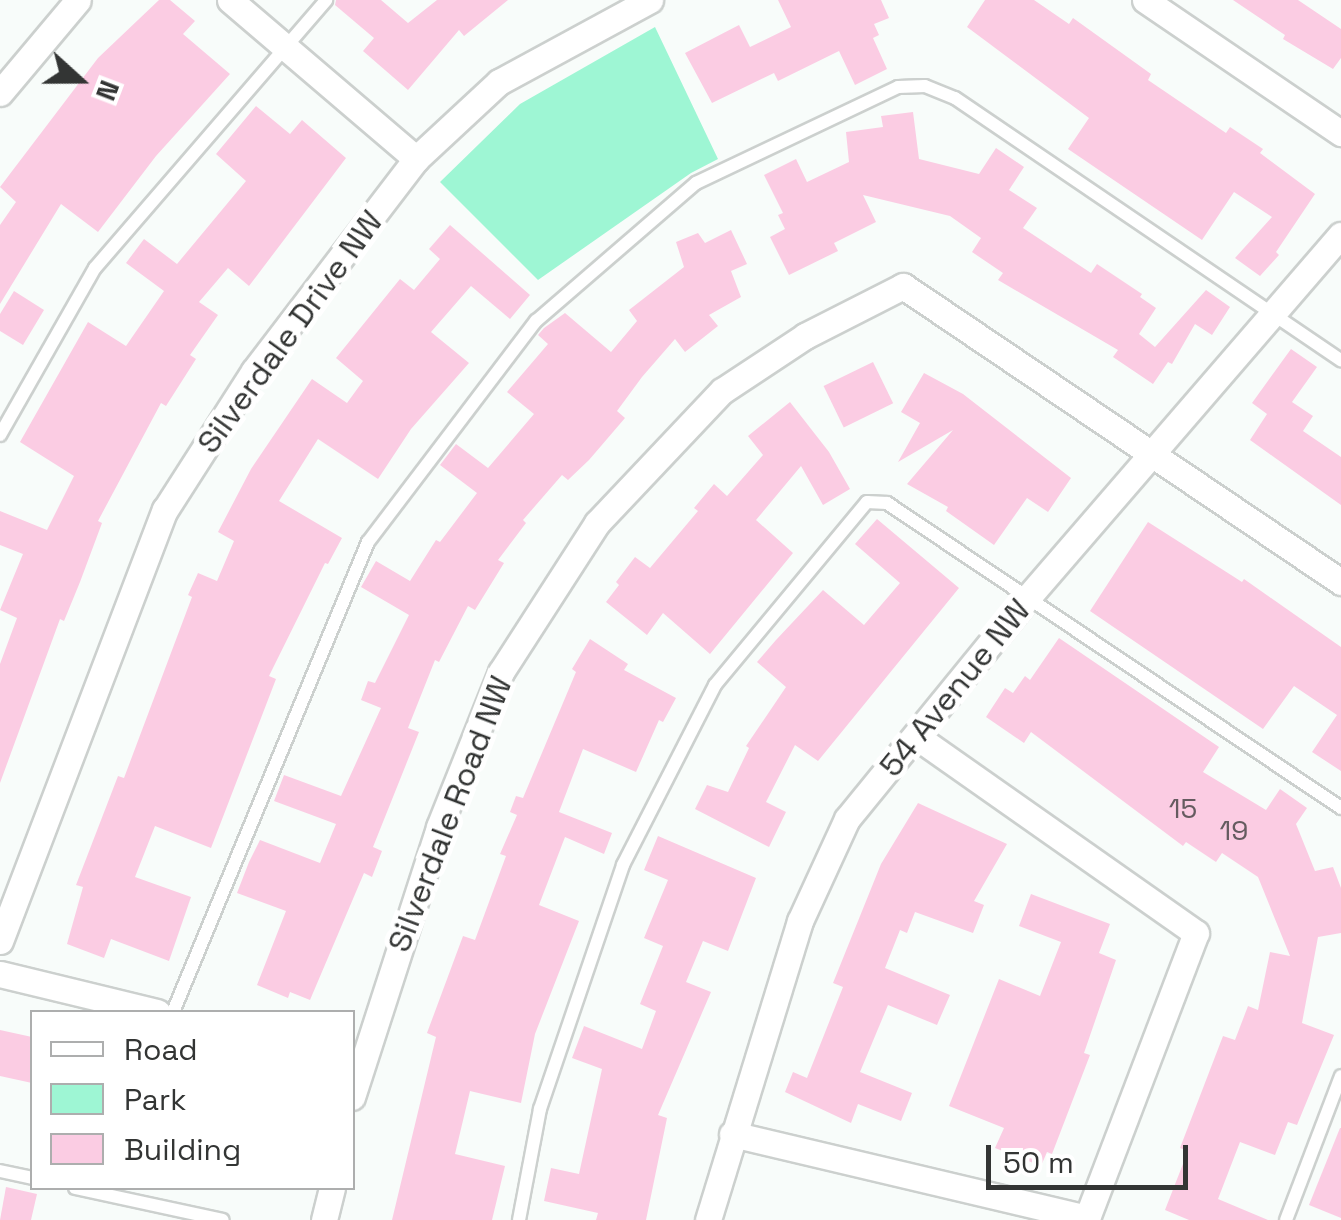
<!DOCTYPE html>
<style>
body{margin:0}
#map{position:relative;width:1341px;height:1220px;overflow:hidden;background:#f8fcfa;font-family:"Space Grotesk",sans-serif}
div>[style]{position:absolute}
.green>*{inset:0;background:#9ef6d4}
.building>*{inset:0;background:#fbcce3;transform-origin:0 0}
.roads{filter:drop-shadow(2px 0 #ccd0ce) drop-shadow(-2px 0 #ccd0ce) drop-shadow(0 2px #ccd0ce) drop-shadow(0 -2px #ccd0ce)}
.service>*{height:12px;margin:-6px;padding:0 6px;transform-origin:6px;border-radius:6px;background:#fff}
.minor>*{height:25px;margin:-12.5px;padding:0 12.5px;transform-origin:12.5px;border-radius:12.5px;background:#fff}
span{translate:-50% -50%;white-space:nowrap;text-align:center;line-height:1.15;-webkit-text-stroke:10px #fff;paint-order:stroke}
.number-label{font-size:28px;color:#655b60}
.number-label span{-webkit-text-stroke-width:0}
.street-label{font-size:32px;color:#333534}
.legend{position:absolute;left:30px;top:1010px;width:325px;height:180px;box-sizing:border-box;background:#fff;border:2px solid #adaeae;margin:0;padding:12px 18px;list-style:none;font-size:30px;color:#333534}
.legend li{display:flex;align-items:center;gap:20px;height:50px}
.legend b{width:50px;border:2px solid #adaeae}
.north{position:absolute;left:30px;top:30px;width:100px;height:100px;-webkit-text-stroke:8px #fff;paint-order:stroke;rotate:111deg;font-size:28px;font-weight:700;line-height:40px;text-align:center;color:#333534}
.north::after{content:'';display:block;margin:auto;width:35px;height:45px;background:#333534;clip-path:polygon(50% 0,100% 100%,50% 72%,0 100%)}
.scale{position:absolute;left:986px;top:1145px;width:202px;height:45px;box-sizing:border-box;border:5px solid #333534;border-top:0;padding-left:12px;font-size:30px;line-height:35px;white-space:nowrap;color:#333534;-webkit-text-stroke:8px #fff;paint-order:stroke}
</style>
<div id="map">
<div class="green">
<div style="clip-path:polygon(655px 27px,718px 159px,691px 173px,538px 280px,440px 182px,520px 104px)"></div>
</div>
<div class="building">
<div style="clip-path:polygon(159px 0,170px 0,195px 21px,183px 34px,230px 74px,156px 156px,98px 232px,61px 204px,0 304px,0 225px,16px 202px,0 187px,98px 58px)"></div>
<div style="clip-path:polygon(336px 0,381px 0,408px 23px,437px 0,508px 0,464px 36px,459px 30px,408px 90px,363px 51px,374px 38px,335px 5px)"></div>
<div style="clip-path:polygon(778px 0,881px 0,889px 18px,874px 24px,879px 35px,873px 38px,887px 69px,855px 85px,839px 51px,778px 81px,774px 73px,712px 103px,685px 53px,739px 25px,750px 47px,791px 27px)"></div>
<div style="clip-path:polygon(985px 0,1034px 0,1069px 24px,1073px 18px,1151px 74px,1148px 80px,1226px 133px,1230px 127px,1263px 149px,1260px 153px,1315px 194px,1276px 252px,1279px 255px,1260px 276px,1235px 258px,1272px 217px,1234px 192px,1202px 240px,1068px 149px,1089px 118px,967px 27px)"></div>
<div style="clip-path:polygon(1233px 0,1298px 0,1341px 29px,1341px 58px,1333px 69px,1283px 39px,1285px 35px)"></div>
<div style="clip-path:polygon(256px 106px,290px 134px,302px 120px,346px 158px,249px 286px,228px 268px,199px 302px,218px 315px,190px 355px,196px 359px,166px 406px,161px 403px,98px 521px,102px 523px,80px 582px,64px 621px,60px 619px,0 783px,0 664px,17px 618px,0 610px,23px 554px,0 545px,0 511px,47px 530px,74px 476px,20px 442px,88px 322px,126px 346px,164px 291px,126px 263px,144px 239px,177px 264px,246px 181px,216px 154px)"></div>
<div style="clip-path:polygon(913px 112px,919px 159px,979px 174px,996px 148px,1024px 167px,1009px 190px,1037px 208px,1023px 228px,1091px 273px,1097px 264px,1142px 294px,1140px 297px,1156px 308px,1139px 334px,1155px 347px,1206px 290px,1230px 307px,1212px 335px,1195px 324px,1172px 364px,1168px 362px,1153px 384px,1113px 357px,1118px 350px,998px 280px,1003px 273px,972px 252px,981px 238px,950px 216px,863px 195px,876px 222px,834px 243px,838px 251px,789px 275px,770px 237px,785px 229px,778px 215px,783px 213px,764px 175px,796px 159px,807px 182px,849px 162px,846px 132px,883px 127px,881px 116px)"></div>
<div style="clip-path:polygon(450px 225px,530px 295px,510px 319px,471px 286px,431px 332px,469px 363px,411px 429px,378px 479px,318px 439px,279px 501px,342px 538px,328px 564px,325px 563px,269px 676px,276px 679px,211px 848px,155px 826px,135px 877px,191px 897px,169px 961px,111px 939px,104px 958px,67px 944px,83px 887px,76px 885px,118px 776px,124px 778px,192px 597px,188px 595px,198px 573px,217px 581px,234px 541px,218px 532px,251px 469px,312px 379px,347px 403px,363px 381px,336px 358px,400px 279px,414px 290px,440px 259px,429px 249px)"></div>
<div style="clip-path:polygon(731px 230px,747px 264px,731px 271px,741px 297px,709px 315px,718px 326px,685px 352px,675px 339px,642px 377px,617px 411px,625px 418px,589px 460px,568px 480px,562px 475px,523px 520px,526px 523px,498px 560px,504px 563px,475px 610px,468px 606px,439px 662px,435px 660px,408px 728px,419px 732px,373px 847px,382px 851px,372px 877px,364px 873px,310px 1000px,290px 992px,288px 998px,257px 985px,286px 911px,237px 893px,249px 862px,260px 840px,320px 863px,336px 824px,274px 801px,284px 775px,341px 796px,381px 708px,361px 700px,368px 681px,375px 683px,409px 615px,361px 587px,376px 561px,410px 581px,436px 540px,440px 542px,477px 493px,440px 465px,456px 444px,488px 468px,534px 414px,507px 392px,548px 344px,538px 335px,544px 328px,565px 313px,611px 352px,637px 321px,629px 310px,684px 267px,676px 242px,698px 233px,705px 243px)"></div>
<div style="clip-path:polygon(14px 291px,44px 310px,23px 345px,0 331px,0 314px)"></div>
<div style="clip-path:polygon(1291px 349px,1317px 367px,1292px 402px,1313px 416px,1303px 431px,1341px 457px,1341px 505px,1250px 440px,1267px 414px,1252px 403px)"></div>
<div style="left:873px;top:362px;width:46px;height:55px;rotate:64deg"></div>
<div style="clip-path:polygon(924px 373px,963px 394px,1071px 478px,1048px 512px,1027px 498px,994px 545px,946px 511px,948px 507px,907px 484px,953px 430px,898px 462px,920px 423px,901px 412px)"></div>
<div style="clip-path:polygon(790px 402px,829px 452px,850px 489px,823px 505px,801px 466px,756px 520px,793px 553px,710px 654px,663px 613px,647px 635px,606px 602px,619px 585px,616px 582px,635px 557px,650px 568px,698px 511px,694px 508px,714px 484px,727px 496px,763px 455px,748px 436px)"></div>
<div style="clip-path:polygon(877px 519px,959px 588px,818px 761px,795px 745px,766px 802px,786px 812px,769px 847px,695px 809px,707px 785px,728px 792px,749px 748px,746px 746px,786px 687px,757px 662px,776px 640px,823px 590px,864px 625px,900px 583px,855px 544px)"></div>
<div style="clip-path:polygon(1148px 522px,1242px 582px,1244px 579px,1341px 647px,1341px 771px,1312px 752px,1337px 715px,1294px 686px,1263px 729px,1090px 611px)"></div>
<div style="clip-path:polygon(1059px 638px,1219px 747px,1203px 772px,1266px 810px,1280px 789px,1307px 808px,1296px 824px,1315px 871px,1333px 867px,1341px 888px,1341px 933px,1318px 937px,1302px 1023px,1334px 1035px,1297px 1125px,1288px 1122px,1275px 1155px,1240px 1142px,1218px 1199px,1268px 1220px,1189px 1220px,1165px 1210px,1188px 1151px,1180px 1148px,1223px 1036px,1235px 1040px,1248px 1006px,1258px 1010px,1270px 952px,1290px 956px,1258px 877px,1222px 853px,1216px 862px,1186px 842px,1183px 846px,1031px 732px,1024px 743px,986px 717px,1005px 688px,1013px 693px,1025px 676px,1030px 680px)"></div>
<div style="clip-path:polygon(590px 639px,628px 664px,624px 670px,676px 698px,663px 722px,659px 720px,636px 772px,583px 749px,559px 812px,612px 833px,604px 854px,565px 837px,539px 905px,579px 921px,535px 1034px,521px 1103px,470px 1091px,455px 1154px,505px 1166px,492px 1220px,392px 1220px,436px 1037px,427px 1033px,463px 936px,475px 940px,506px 856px,500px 854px,517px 815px,510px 812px,516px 796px,523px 798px,576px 672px,572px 669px)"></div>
<div style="clip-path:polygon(918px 803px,1007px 844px,974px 901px,984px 905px,973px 933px,915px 912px,907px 933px,900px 930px,885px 968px,950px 995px,937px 1025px,888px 1005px,860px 1072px,912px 1093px,901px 1121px,858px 1104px,851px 1123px,785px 1092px,793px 1072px,807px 1078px,843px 987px,833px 983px,881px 864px)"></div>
<div style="clip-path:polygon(658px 836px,756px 878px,728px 951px,703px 941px,686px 982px,711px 992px,658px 1115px,667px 1118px,646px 1220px,596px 1220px,598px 1213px,544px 1201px,551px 1168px,579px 1174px,602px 1069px,572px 1058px,584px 1026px,642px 1049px,656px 1011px,640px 1004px,663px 946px,644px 938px,668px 880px,644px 870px)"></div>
<div style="clip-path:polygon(1031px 894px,1110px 924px,1099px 953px,1116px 960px,1084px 1053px,1090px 1055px,1052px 1154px,1047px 1152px,1041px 1166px,995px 1148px,1004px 1128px,949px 1106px,999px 979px,1040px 996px,1061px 942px,1019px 926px)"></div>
<div style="clip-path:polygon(0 1030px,32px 1037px,32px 1083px,0 1076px)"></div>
<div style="clip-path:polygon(1340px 1128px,1341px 1128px,1341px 1218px,1309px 1205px)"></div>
<div style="clip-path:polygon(6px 1187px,37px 1194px,31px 1220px,0 1220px)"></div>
</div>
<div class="roads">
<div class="service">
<div style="left:0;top:435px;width:192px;rotate:-60.4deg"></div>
<div style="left:95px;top:268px;width:354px;rotate:-49.2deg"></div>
<div style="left:173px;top:1012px;width:509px;rotate:-67.47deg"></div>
<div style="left:368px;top:542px;width:278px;rotate:-52.8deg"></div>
<div style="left:536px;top:321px;width:211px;rotate:-40.8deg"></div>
<div style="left:696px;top:183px;width:224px;rotate:-25.4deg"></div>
<div style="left:898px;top:87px;width:27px;rotate:-2deg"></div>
<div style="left:925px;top:86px;width:32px;rotate:22deg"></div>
<div style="left:955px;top:98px;width:467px;rotate:34.2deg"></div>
<div style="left:0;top:1171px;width:33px;rotate:12deg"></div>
<div style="left:75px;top:1188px;width:151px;rotate:12.2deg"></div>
<div style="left:519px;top:1220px;width:113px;rotate:-79.3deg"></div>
<div style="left:540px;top:1109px;width:258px;rotate:-71.2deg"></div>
<div style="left:623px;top:865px;width:202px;rotate:-62.9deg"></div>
<div style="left:715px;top:685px;width:238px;rotate:-50.3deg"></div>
<div style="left:867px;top:502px;width:20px;rotate:3deg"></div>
<div style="left:887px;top:503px;width:547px;rotate:33.89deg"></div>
<div style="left:1286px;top:1220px;width:154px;rotate:-69.1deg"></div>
</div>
<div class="minor">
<div style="left:230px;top:0;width:245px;rotate:40.5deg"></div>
<div style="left:1145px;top:0;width:237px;rotate:34.2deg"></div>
<div style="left:0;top:93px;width:121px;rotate:-50deg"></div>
<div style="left:0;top:941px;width:462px;rotate:-69.1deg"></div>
<div style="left:165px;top:510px;width:165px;rotate:-57.4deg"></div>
<div style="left:254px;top:371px;width:267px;rotate:-52.6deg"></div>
<div style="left:416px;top:159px;width:113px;rotate:-42.9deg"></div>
<div style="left:499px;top:82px;width:172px;rotate:-28.5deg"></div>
<div style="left:0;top:974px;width:162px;rotate:13.6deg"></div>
<div style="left:352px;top:1097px;width:284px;rotate:-72.1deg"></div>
<div style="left:439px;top:827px;width:167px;rotate:-68.2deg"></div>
<div style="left:501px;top:672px;width:177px;rotate:-57.2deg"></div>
<div style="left:597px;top:523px;width:182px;rotate:-46.6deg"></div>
<div style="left:722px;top:391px;width:100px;rotate:-33.5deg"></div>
<div style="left:805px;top:336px;width:110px;rotate:-27deg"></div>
<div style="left:903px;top:286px;width:529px;rotate:34.05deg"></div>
<div style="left:732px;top:1134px;width:365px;rotate:13.3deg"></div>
<div style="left:1087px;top:1218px;width:305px;rotate:-69.1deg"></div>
<div style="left:1196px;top:933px;width:342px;rotate:-144.9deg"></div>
<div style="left:324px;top:1220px;width:33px;rotate:-76deg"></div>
<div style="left:708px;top:1220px;width:313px;rotate:-72.9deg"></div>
<div style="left:800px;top:921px;width:112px;rotate:-65.3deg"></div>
<div style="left:847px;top:819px;width:288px;rotate:-50.8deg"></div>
<div style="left:1029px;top:596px;width:477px;rotate:-49.2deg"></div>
</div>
</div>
<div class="number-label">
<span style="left:1183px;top:808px">15</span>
<span style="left:1234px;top:830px">19</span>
</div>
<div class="street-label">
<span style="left:290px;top:332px;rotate:-54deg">Silverdale Drive NW</span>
<span style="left:955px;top:688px;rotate:-51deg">54 Avenue NW</span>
<span style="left:450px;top:814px;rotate:-69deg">Silverdale Road NW</span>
</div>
<ul class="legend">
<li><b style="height:12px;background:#fff"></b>Road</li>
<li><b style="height:28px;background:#9ef6d4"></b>Park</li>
<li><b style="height:28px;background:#fbcce3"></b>Building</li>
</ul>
<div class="north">N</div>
<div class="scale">50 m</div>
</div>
